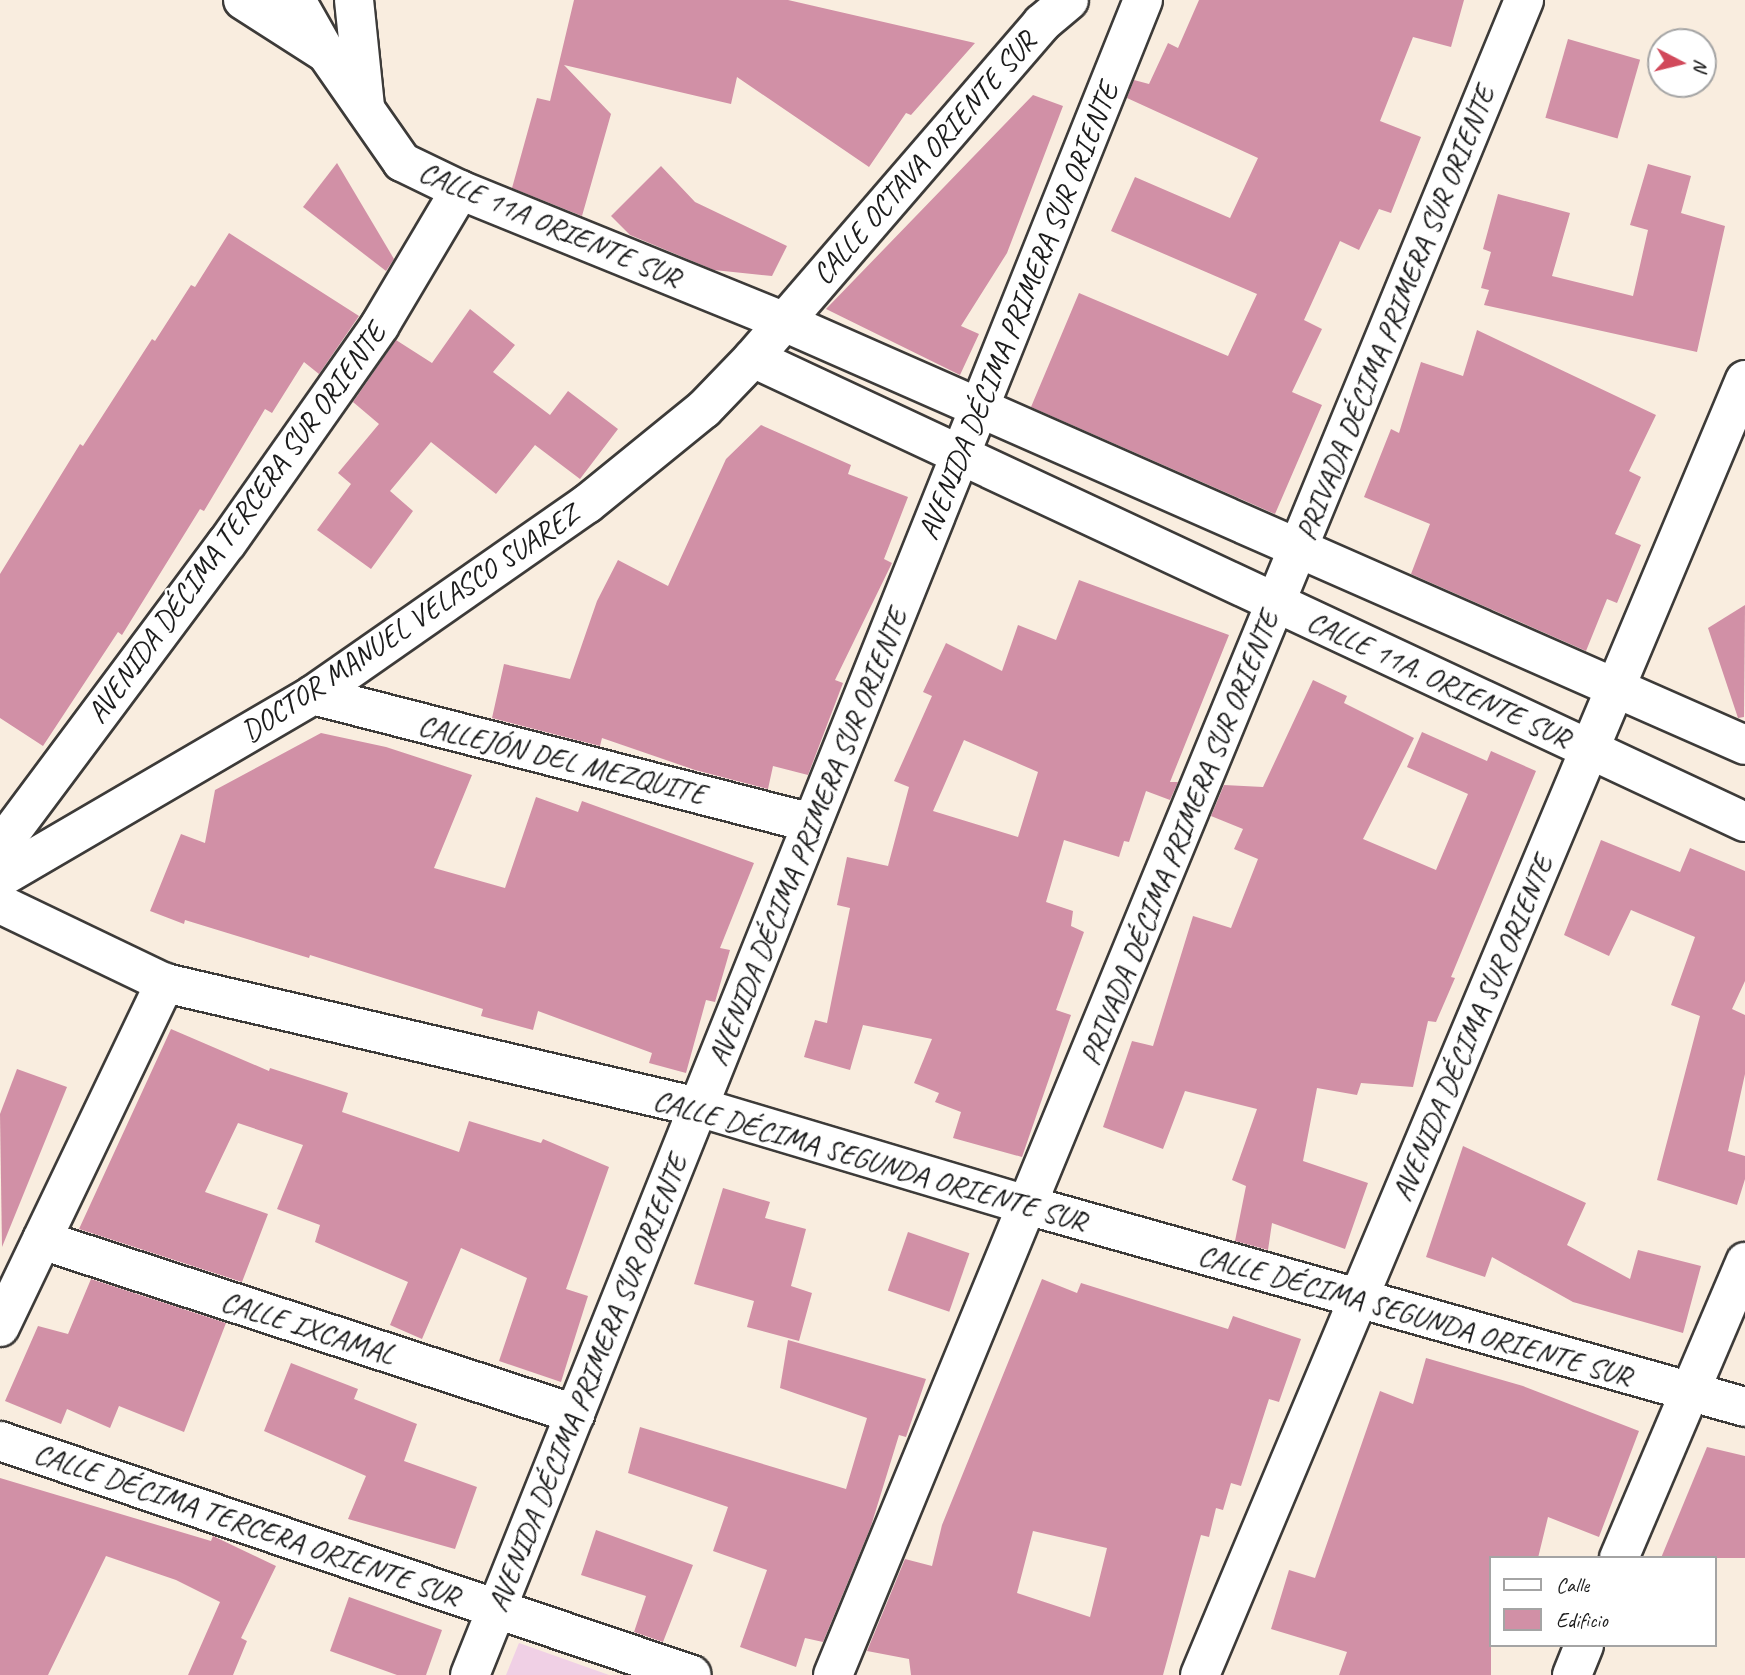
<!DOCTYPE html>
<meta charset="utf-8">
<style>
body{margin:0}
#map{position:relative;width:1745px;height:1675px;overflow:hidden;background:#f9eddf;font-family:Caveat,sans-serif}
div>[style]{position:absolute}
.built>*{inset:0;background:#f0d0e5}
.building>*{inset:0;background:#d190a6;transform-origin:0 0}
.roads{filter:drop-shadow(2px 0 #3d3b39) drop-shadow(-2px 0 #3d3b39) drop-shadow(0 2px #3d3b39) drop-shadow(0 -2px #3d3b39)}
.minor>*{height:38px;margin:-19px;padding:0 19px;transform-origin:19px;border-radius:19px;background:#fff}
span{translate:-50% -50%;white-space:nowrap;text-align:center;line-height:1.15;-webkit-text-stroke:5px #fff;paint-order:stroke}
.street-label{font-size:30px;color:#1c1c1c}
.legend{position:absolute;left:1489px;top:1556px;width:228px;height:91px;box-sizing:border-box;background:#fff;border:2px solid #a4a4a4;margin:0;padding:9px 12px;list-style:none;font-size:21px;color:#1c1c1c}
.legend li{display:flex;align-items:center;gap:14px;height:35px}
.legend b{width:35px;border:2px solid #a4a4a4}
.north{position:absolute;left:1647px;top:28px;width:70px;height:70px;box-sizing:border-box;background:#fff;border:2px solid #a4a4a4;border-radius:50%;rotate:97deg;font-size:19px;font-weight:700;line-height:28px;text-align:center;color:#1c1c1c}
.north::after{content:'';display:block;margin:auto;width:24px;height:32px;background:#d1495b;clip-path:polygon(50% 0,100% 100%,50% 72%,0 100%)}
</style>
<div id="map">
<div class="built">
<div style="clip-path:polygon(519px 1643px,609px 1675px,506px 1675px)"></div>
</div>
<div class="building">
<div style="clip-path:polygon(574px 0,788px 0,975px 43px,911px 115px,906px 113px,869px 167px,737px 77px,731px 104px,564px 65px,611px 114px,582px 216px,512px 188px,537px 98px,550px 101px)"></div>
<div style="clip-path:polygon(1199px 0,1464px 0,1451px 47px,1413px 37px,1380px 121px,1421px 137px,1391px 213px,1379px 209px,1359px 250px,1340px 241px,1304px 320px,1322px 329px,1292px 392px,1322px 405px,1275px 514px,1031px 407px,1079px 293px,1228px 356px,1257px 294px,1111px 231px,1135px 177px,1230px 218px,1258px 158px,1127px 98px,1134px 80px,1149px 84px,1168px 43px,1178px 48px)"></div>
<div style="left:1568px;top:39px;width:75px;height:82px;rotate:16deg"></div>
<div style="clip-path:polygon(1033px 95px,1063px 106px,1007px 253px,961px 326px,979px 334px,960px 375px,826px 309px)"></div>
<div style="clip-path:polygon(337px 163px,394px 259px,386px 271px,303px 207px)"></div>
<div style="clip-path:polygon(1648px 164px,1691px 176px,1681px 213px,1725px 226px,1697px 352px,1484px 305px,1489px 290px,1481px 288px,1491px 252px,1483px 249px,1498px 194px,1570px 213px,1552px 276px,1633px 296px,1648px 230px,1630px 225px)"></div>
<div style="clip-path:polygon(661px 166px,695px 202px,787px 246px,772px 276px,714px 270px,630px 235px,611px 216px)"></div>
<div style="clip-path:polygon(229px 233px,359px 316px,319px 374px,304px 362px,272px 413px,265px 409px,204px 511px,200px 509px,122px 635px,118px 632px,43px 746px,0 718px,0 574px,80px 444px,83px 446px,152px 339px,155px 341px,191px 285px,195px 287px)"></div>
<div style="clip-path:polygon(470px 309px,515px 345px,493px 372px,550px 415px,568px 391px,618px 429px,580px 479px,535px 445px,496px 494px,431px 442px,390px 491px,413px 511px,371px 569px,317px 530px,351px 484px,338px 473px,379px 424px,353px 402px,396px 340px,432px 363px)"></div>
<div style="clip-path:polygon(1477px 330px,1656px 415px,1629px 471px,1641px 477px,1615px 534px,1641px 545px,1617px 603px,1607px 599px,1586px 651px,1411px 574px,1430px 524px,1364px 497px,1391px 429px,1399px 433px,1421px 362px,1463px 376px)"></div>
<div style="clip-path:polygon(761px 425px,851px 465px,848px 474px,908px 497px,884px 559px,892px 563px,835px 680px,843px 683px,808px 775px,773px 766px,768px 789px,695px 770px,602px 738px,600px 746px,492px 718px,504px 664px,570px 679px,597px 601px,618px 560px,668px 586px,726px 459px)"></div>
<div style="clip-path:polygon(evenodd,1079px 580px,1229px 635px,1170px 782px,1178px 782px,1170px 800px,1146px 791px,1129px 842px,1124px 841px,1119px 857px,1064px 840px,1046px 902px,1073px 911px,1071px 926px,1084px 932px,1056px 1010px,1071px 1015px,1022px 1157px,953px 1138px,961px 1112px,935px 1102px,939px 1093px,914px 1083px,932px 1039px,863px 1025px,850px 1070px,804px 1057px,815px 1020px,827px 1023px,850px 908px,837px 905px,847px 857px,888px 866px,909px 787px,894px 781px,932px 696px,923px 692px,946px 643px,1002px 671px,1018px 625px,1056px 640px,1079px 580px,964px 740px,1038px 772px,1018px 837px,933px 811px,964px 740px)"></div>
<div style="clip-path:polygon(1745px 605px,1744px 717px,1738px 718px,1708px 628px)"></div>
<div style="clip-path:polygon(1313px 680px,1347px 696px,1344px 703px,1414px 738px,1363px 839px,1436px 870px,1468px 794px,1407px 767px,1422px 732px,1487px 761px,1491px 751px,1536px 771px,1451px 977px,1455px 978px,1436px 1022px,1428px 1021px,1413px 1087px,1361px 1083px,1357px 1095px,1317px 1088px,1303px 1161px,1368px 1183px,1345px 1249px,1272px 1223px,1268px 1250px,1235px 1241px,1246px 1186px,1232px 1180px,1257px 1109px,1185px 1091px,1163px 1149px,1103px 1127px,1132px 1041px,1153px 1046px,1193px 916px,1231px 928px,1258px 859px,1234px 849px,1243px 829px,1211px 816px,1224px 785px,1263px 787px)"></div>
<div style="clip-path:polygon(321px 733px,386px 747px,472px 775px,434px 868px,505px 888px,536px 797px,578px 812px,582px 801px,754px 863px,720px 948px,730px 950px,715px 1002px,706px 1000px,686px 1073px,649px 1063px,652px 1053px,538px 1011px,533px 1030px,481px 1016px,483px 1009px,310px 955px,309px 958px,185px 920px,184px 924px,150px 911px,181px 834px,205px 843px,215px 790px)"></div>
<div style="clip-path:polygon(1601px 840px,1680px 872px,1690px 848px,1745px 871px,1745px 981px,1732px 1009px,1745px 1015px,1745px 1074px,1728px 1151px,1745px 1156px,1745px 1179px,1737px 1205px,1657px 1180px,1700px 1016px,1671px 1005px,1695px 937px,1631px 910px,1609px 956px,1564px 935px)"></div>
<div style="clip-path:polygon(171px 1029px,269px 1071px,270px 1068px,348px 1093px,342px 1112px,459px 1152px,469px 1121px,541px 1143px,543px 1139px,609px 1167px,566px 1289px,588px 1296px,561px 1382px,499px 1361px,527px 1278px,461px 1248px,422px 1339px,390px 1325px,408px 1282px,315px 1242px,320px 1225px,277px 1209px,303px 1145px,238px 1123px,205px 1192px,268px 1214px,242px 1282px,79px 1229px)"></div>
<div style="clip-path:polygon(17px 1069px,67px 1087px,2px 1247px,0 1114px)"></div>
<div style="clip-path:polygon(1463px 1146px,1586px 1203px,1567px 1245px,1630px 1279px,1638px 1250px,1701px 1266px,1683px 1333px,1573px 1302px,1492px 1257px,1485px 1277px,1426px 1257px)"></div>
<div style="clip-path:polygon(723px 1188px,770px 1202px,765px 1218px,806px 1229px,791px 1286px,812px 1293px,799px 1341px,747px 1327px,754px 1301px,694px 1284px)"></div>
<div style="left:908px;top:1232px;width:65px;height:62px;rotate:19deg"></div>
<div style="clip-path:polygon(91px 1279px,226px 1323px,184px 1432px,119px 1406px,110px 1428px,67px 1409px,61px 1424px,5px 1401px,38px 1326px,68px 1334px)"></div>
<div style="clip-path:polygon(evenodd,1042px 1279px,1077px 1293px,1081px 1283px,1228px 1329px,1233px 1316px,1301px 1339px,1279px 1402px,1269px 1399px,1241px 1486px,1231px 1483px,1223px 1510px,1216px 1508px,1209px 1537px,1201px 1535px,1163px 1675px,911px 1675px,909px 1659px,867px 1651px,905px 1559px,932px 1566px,942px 1525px,1042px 1279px,1033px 1531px,1107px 1548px,1090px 1617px,1017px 1593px,1033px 1531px)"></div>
<div style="clip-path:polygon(788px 1340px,926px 1379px,906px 1437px,899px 1435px,871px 1526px,823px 1642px,805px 1638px,796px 1667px,740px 1647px,767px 1570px,713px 1551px,728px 1507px,628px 1473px,640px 1427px,846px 1489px,867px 1418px,780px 1388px)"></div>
<div style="clip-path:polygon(1426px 1358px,1523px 1386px,1639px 1431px,1599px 1537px,1548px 1517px,1538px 1558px,1491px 1558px,1491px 1675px,1339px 1675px,1347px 1652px,1271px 1629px,1289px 1570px,1315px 1578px,1380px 1391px,1413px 1404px)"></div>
<div style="clip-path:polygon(291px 1363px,358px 1389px,354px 1399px,417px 1424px,404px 1461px,477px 1487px,455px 1549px,348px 1519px,366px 1476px,264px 1431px)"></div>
<div style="clip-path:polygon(1707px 1447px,1745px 1456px,1745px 1558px,1661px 1558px)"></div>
<div style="clip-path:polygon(0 1478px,211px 1541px,213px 1536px,276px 1566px,241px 1638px,247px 1641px,233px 1675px,188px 1675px,220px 1602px,176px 1580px,106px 1556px,48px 1675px,0 1675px)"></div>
<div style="clip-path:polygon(596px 1530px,693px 1565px,663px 1642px,634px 1632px,646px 1596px,581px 1575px)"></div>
<div style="clip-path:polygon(349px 1597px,442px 1630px,426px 1675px,397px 1675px,330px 1651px)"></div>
</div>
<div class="roads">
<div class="minor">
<div style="left:243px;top:0;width:96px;rotate:32.7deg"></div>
<div style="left:296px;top:0;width:61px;rotate:60.5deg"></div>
<div style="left:326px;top:53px;width:133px;rotate:55.1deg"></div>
<div style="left:402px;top:162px;width:64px;rotate:25.8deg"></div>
<div style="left:460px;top:190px;width:348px;rotate:22.1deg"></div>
<div style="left:782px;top:321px;width:1052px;rotate:23.76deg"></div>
<div style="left:354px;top:0;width:107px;rotate:84.1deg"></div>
<div style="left:753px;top:358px;width:1095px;rotate:25.07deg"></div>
<div style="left:313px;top:695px;width:515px;rotate:14.39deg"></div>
<div style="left:0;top:847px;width:379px;rotate:-53.3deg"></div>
<div style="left:227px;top:543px;width:266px;rotate:-54.9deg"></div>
<div style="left:380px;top:325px;width:157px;rotate:-59.3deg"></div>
<div style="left:0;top:878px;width:363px;rotate:-30.3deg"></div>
<div style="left:313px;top:695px;width:334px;rotate:-34.9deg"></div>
<div style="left:587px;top:504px;width:151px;rotate:-39.1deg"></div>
<div style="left:704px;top:409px;width:71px;rotate:-46.1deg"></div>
<div style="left:753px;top:358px;width:442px;rotate:-49.2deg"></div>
<div style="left:1042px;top:23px;width:35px;rotate:-40deg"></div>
<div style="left:0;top:904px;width:183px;rotate:25.6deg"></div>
<div style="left:165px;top:983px;width:547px;rotate:13.1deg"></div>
<div style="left:698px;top:1107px;width:343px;rotate:16.6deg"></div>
<div style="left:1027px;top:1205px;width:746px;rotate:15.71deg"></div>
<div style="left:42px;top:1240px;width:561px;rotate:18.08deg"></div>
<div style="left:0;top:1327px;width:382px;rotate:-64.4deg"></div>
<div style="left:0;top:1441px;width:730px;rotate:18.68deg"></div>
<div style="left:1619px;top:1558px;width:322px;rotate:-66.9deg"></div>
<div style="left:470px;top:1675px;width:1805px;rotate:-68.11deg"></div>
<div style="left:833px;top:1675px;width:1812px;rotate:-67.58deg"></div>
<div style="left:1200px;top:1675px;width:1405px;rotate:-67.18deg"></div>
<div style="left:1572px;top:1675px;width:32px;rotate:-68deg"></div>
</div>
</div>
<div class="street-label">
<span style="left:924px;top:158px;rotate:-49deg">CALLE OCTAVA ORIENTE SUR</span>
<span style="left:550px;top:224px;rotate:23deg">CALLE 11A ORIENTE SUR</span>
<span style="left:1018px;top:311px;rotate:-68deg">AVENIDA DÉCIMA PRIMERA SUR ORIENTE</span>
<span style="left:1395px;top:313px;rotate:-68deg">PRIVADA DÉCIMA PRIMERA SUR ORIENTE</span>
<span style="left:236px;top:523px;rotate:-54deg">AVENIDA DÉCIMA TERCERA SUR ORIENTE</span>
<span style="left:410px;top:623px;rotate:-34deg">DOCTOR MANUEL VELASCO SUAREZ</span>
<span style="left:1439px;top:679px;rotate:25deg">CALLE 11A. ORIENTE SUR</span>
<span style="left:562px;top:759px;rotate:14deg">CALLEJÓN DEL MEZQUITE</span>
<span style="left:807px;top:837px;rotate:-68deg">AVENIDA DÉCIMA PRIMERA SUR ORIENTE</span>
<span style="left:1179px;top:838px;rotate:-68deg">PRIVADA DÉCIMA PRIMERA SUR ORIENTE</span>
<span style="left:1472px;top:1028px;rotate:-67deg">AVENIDA DÉCIMA SUR ORIENTE</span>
<span style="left:870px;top:1160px;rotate:16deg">CALLE DÉCIMA SEGUNDA ORIENTE SUR</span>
<span style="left:1415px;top:1315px;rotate:16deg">CALLE DÉCIMA SEGUNDA ORIENTE SUR</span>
<span style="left:308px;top:1327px;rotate:18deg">CALLE IXCAMAL</span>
<span style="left:587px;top:1383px;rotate:-68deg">AVENIDA DÉCIMA PRIMERA SUR ORIENTE</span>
<span style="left:247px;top:1524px;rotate:19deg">CALLE DÉCIMA TERCERA ORIENTE SUR</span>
</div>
<ul class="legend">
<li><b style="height:9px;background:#fff"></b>Calle</li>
<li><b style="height:19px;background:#d190a6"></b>Edificio</li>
</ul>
<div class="north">N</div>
</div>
